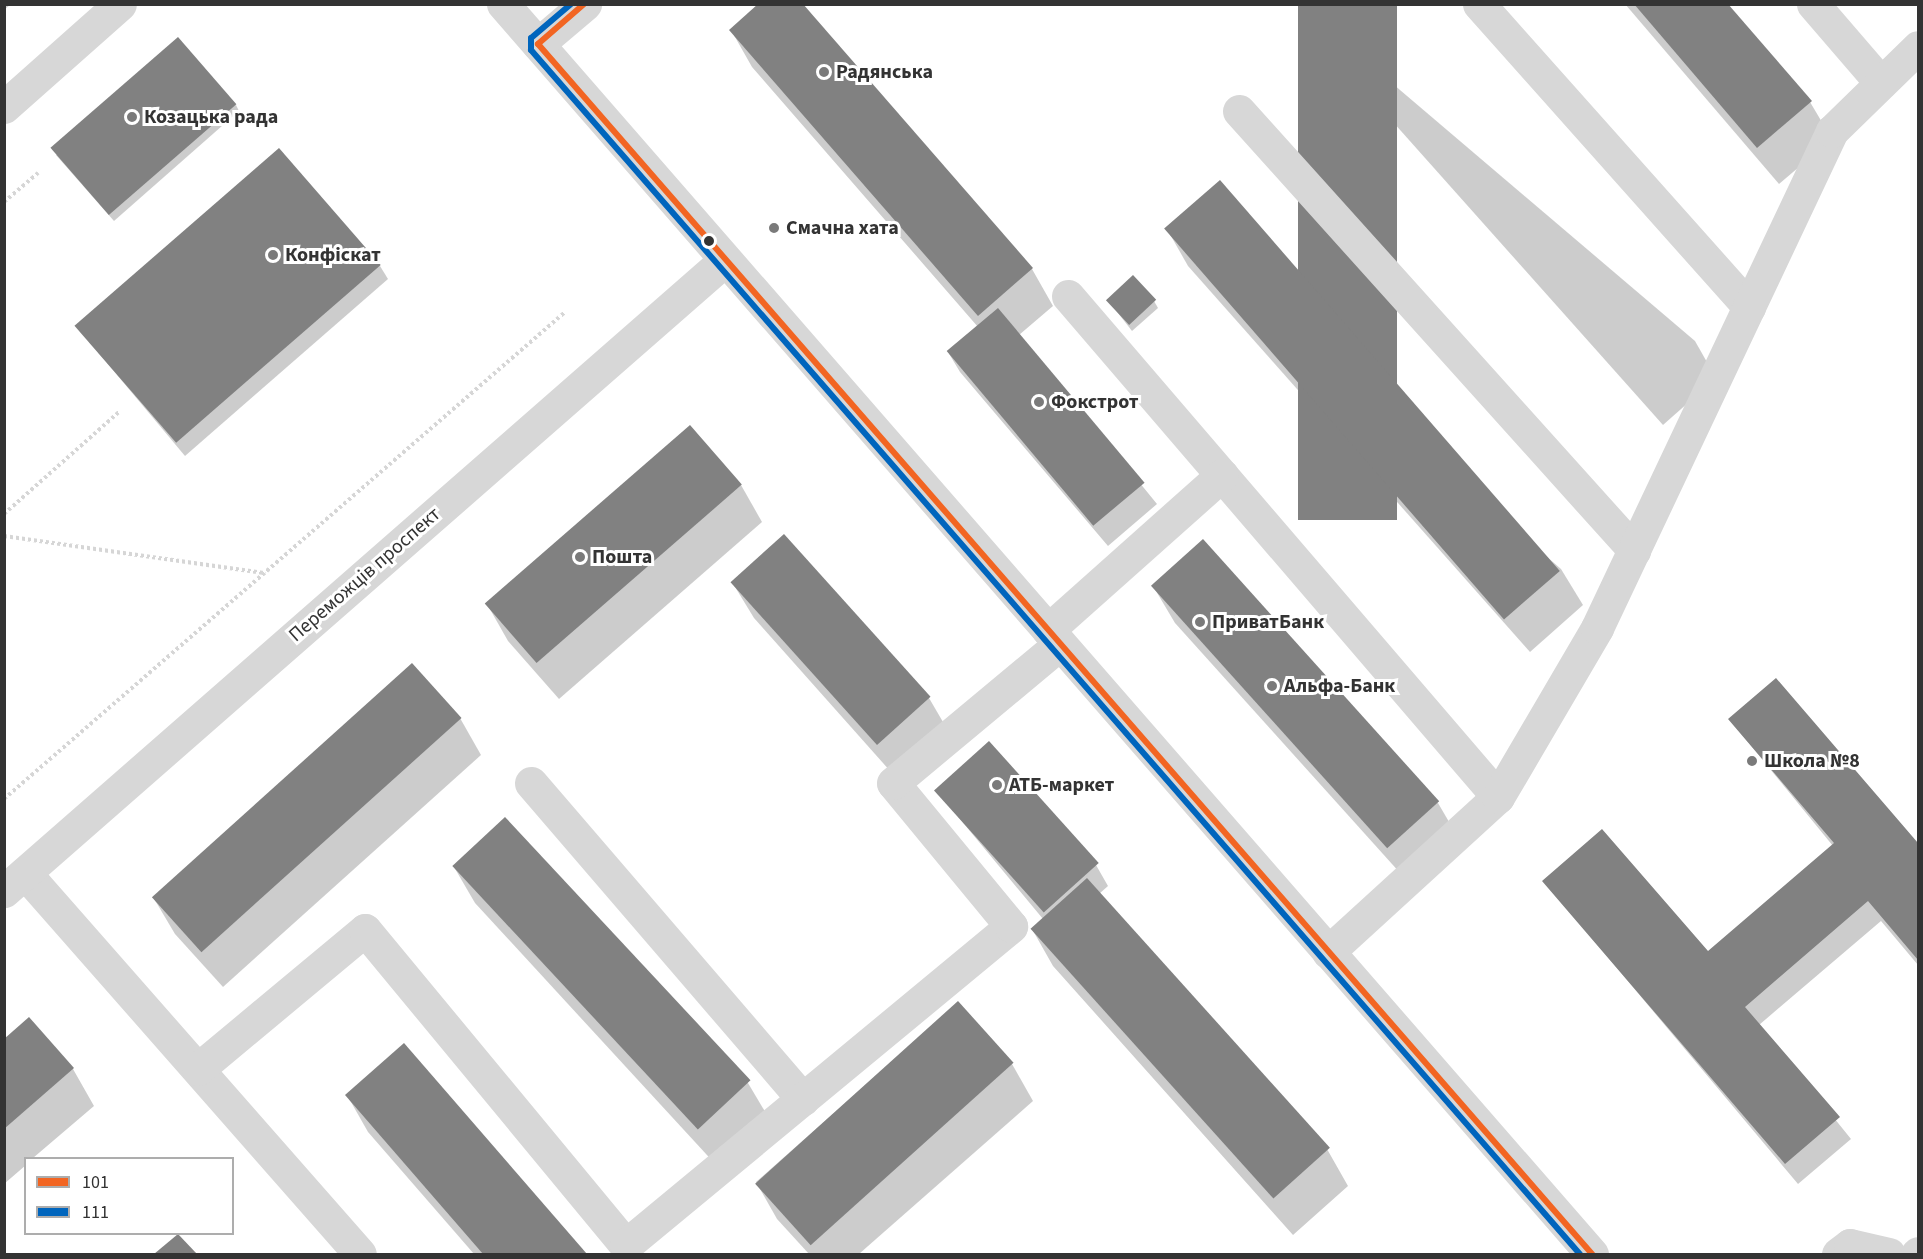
<!DOCTYPE html>
<meta charset="utf-8">
<style>
body{margin:0}
#map{position:relative;width:1923px;height:1259px;overflow:hidden;background:#fff;font-family:"Source Sans 3",sans-serif}
div>[style]{position:absolute}
.shadow>*{inset:0;background:#0003}
.building>*{inset:0;background:#818181;transform-origin:0 0}
.path>*{height:4px;margin-top:-2px;transform-origin:0;background:repeating-linear-gradient(90deg,#d6d6d6 0 3px,transparent 0 6px)}
.minor>*{height:33px;margin:-16.5px;padding:0 16.5px;transform-origin:16.5px;border-radius:16.5px;background:#d7d7d7}
.bus-1>*{height:6px;margin:-3px;padding:0 3px;transform-origin:3px;border-radius:3px;background:#f26522}
.bus-2>*{height:6px;margin:-3px;padding:0 3px;transform-origin:3px;border-radius:3px;background:#0065bd}
.dots>*{width:16px;height:16px;translate:-50% -50%;box-sizing:border-box;border:3px solid #fff;border-radius:50%}
span{translate:-50% -50%;white-space:nowrap;text-align:center;line-height:1.15;-webkit-text-stroke:6px #fff;paint-order:stroke}
.poi-label{font-size:20px;color:#333;font-weight:700}
.left{translate:0 -50%;text-align:left}
.street-label{font-size:20px;color:#333}
.frame{position:absolute;inset:0;border:6px solid #333;pointer-events:none}
.legend{position:absolute;left:24px;top:1157px;width:210px;height:78px;box-sizing:border-box;background:#fff;border:2px solid #adadad;margin:0;padding:8px 10px;list-style:none;font-size:18px;color:#333}
.legend li{display:flex;align-items:center;gap:12px;height:30px}
.legend b{width:30px;border:2px solid #adadad}
</style>
<div id="map">
<div class="shadow">
<div style="clip-path:polygon(4px 4px,11px 4px,4px 10px)"></div>
<div style="clip-path:polygon(1299px 4px,1695px 341px,1716px 378px,1663px 425px,1319px 39px)"></div>
<div style="clip-path:polygon(1625px 4px,1726px 4px,1810px 102px,1832px 139px,1779px 184px)"></div>
<div style="clip-path:polygon(731px 30px,1032px 269px,1053px 306px,1019px 335px,1157px 504px,1108px 546px,960px 372px,948px 352px,978px 327px,752px 67px)"></div>
<div style="clip-path:polygon(236px 105px,239px 111px,114px 221px,56px 155px)"></div>
<div style="clip-path:polygon(1167px 229px,1561px 569px,1583px 605px,1530px 652px,1188px 266px)"></div>
<div style="clip-path:polygon(380px 266px,388px 279px,185px 456px,76px 326px)"></div>
<div style="clip-path:polygon(1107px 299px,1154px 301px,1158px 308px,1132px 331px)"></div>
<div style="clip-path:polygon(741px 485px,762px 522px,559px 699px,508px 641px,487px 604px)"></div>
<div style="clip-path:polygon(732px 582px,929px 698px,950px 734px,899px 781px,754px 618px)"></div>
<div style="clip-path:polygon(1153px 586px,1438px 803px,1459px 839px,1410px 884px,1175px 623px)"></div>
<div style="clip-path:polygon(1776px 680px,1918px 845px,1918px 965px,1881px 921px,1759px 1025px,1851px 1139px,1798px 1184px,1544px 881px,1708px 953px,1833px 846px,1730px 720px)"></div>
<div style="clip-path:polygon(460px 718px,481px 755px,223px 987px,175px 934px,153px 897px)"></div>
<div style="clip-path:polygon(935px 789px,1096px 865px,1108px 886px,1099px 894px,1327px 1149px,1348px 1186px,1293px 1235px,1053px 966px,1032px 929px,1043px 919px)"></div>
<div style="clip-path:polygon(505px 819px,748px 1083px,770px 1120px,718px 1167px,475px 903px,454px 867px)"></div>
<div style="clip-path:polygon(958px 1003px,1012px 1064px,1033px 1101px,859px 1254px,809px 1254px,777px 1219px,756px 1182px)"></div>
<div style="clip-path:polygon(4px 1041px,73px 1069px,94px 1106px,33px 1158px,26px 1158px,26px 1165px,4px 1184px)"></div>
<div style="clip-path:polygon(404px 1045px,585px 1254px,474px 1254px,368px 1132px,347px 1095px)"></div>
<div style="clip-path:polygon(178px 1235px,195px 1254px,156px 1254px)"></div>
</div>
<div class="building">
<div style="clip-path:polygon(758px 4px,803px 4px,1033px 268px,978px 316px,729px 30px)"></div>
<div style="left:1298px;top:4px;width:99px;height:516px"></div>
<div style="clip-path:polygon(1634px 4px,1728px 4px,1812px 101px,1757px 148px)"></div>
<div style="left:178px;top:37px;width:89px;height:169px;rotate:49deg"></div>
<div style="left:279px;top:148px;width:155px;height:271px;rotate:49deg"></div>
<div style="left:1220px;top:180px;width:518px;height:74px;rotate:49deg"></div>
<div style="left:1133px;top:275px;width:34px;height:37px;rotate:47deg"></div>
<div style="left:998px;top:308px;width:228px;height:67px;rotate:50deg"></div>
<div style="left:690px;top:425px;width:79px;height:272px;rotate:49deg"></div>
<div style="left:784px;top:534px;width:219px;height:72px;rotate:48deg"></div>
<div style="left:1203px;top:539px;width:353px;height:70px;rotate:48deg"></div>
<div style="left:412px;top:663px;width:74px;height:350px;rotate:48deg"></div>
<div style="clip-path:polygon(1776px 678px,1918px 843px,1918px 960px,1868px 901px,1745px 1007px,1840px 1117px,1785px 1164px,1542px 881px,1602px 829px,1708px 951px,1834px 843px,1728px 719px)"></div>
<div style="left:989px;top:741px;width:164px;height:74px;rotate:48deg"></div>
<div style="left:505px;top:817px;width:360px;height:72px;rotate:47deg"></div>
<div style="left:1087px;top:878px;width:363px;height:76px;rotate:48deg"></div>
<div style="left:958px;top:1001px;width:83px;height:273px;rotate:48deg"></div>
<div style="clip-path:polygon(29px 1017px,74px 1068px,4px 1129px,4px 1039px)"></div>
<div style="clip-path:polygon(404px 1043px,587px 1254px,483px 1254px,345px 1095px)"></div>
<div style="clip-path:polygon(178px 1234px,197px 1254px,154px 1254px)"></div>
</div>
<div class="path">
<div style="left:4px;top:202px;width:45px;rotate:-40.5deg"></div>
<div style="left:4px;top:514px;width:154px;rotate:-41.6deg"></div>
<div style="left:4px;top:536px;width:264px;rotate:8.1deg"></div>
<div style="left:4px;top:799px;width:743px;rotate:-40.96deg"></div>
</div>
<div class="minor">
<div style="left:503px;top:4px;width:1658px;rotate:48.94deg"></div>
<div style="left:1479px;top:4px;width:406px;rotate:48.3deg"></div>
<div style="left:1813px;top:4px;width:104px;rotate:49.3deg"></div>
<div style="left:538px;top:44px;width:62px;rotate:-40.4deg"></div>
<div style="left:4px;top:107px;width:155px;rotate:-41.6deg"></div>
<div style="left:1239px;top:111px;width:591px;rotate:48.02deg"></div>
<div style="left:1068px;top:296px;width:660px;rotate:49.36deg"></div>
<div style="left:1048px;top:630px;width:233px;rotate:-41.7deg"></div>
<div style="left:531px;top:783px;width:417px;rotate:49.3deg"></div>
<div style="left:25px;top:873px;width:507px;rotate:48.68deg"></div>
<div style="left:4px;top:891px;width:958px;rotate:-41.19deg"></div>
<div style="left:1328px;top:952px;width:230px;rotate:-42.4deg"></div>
<div style="left:1498px;top:797px;width:196px;rotate:-59.6deg"></div>
<div style="left:1597px;top:628px;width:550px;rotate:-64.69deg"></div>
<div style="left:1832px;top:131px;width:120px;rotate:-44.3deg"></div>
<div style="left:198px;top:1069px;width:217px;rotate:-39.8deg"></div>
<div style="left:365px;top:930px;width:409px;rotate:50.4deg"></div>
<div style="left:626px;top:1245px;width:500px;rotate:-39.6deg"></div>
<div style="left:1011px;top:926px;width:185px;rotate:-129.5deg"></div>
<div style="left:893px;top:783px;width:217px;rotate:-39.8deg"></div>
<div style="left:1838px;top:1254px;width:15px;rotate:-37deg"></div>
<div style="left:1850px;top:1245px;width:40px;rotate:13deg"></div>
<div style="left:1917px;top:1254px;width:1px;rotate:-45deg"></div>
</div>
<div class="bus-1">
<div style="left:584px;top:4px;width:61px;rotate:139deg"></div>
<div style="left:538px;top:44px;width:1605px;rotate:48.94deg"></div>
</div>
<div class="bus-2">
<div style="left:571px;top:4px;width:52px;rotate:139.6deg"></div>
<div style="left:531px;top:38px;width:12px;rotate:90deg"></div>
<div style="left:531px;top:50px;width:1597px;rotate:48.94deg"></div>
</div>
<div class="dots">
<div style="left:824px;top:72px;background:#7a7a7a"></div>
<div style="left:132px;top:117px;background:#7a7a7a"></div>
<div style="left:774px;top:228px;background:#7a7a7a"></div>
<div style="left:709px;top:241px;background:#333"></div>
<div style="left:273px;top:255px;background:#7a7a7a"></div>
<div style="left:1039px;top:402px;background:#7a7a7a"></div>
<div style="left:580px;top:557px;background:#7a7a7a"></div>
<div style="left:1200px;top:622px;background:#7a7a7a"></div>
<div style="left:1272px;top:686px;background:#7a7a7a"></div>
<div style="left:1752px;top:761px;background:#7a7a7a"></div>
<div style="left:997px;top:785px;background:#7a7a7a"></div>
</div>
<div class="poi-label">
<span class="left" style="left:836px;top:72px">Радянська</span>
<span class="left" style="left:144px;top:117px">Козацька рада</span>
<span class="left" style="left:786px;top:228px">Смачна хата</span>
<span class="left" style="left:285px;top:255px">Конфіскат</span>
<span class="left" style="left:1051px;top:402px">Фокстрот</span>
<span class="left" style="left:592px;top:557px">Пошта</span>
<span class="left" style="left:1212px;top:622px">ПриватБанк</span>
<span class="left" style="left:1284px;top:686px">Альфа-Банк</span>
<span class="left" style="left:1764px;top:761px">Школа №8</span>
<span class="left" style="left:1009px;top:785px">АТБ-маркет</span>
</div>
<div class="street-label">
<span style="left:365px;top:575px;rotate:-41deg">Переможців проспект</span>
</div>
<div class="frame"></div>
<ul class="legend">
<li><b style="height:8px;background:#f26522"></b>101</li>
<li><b style="height:8px;background:#0065bd"></b>111</li>
</ul>
</div>
